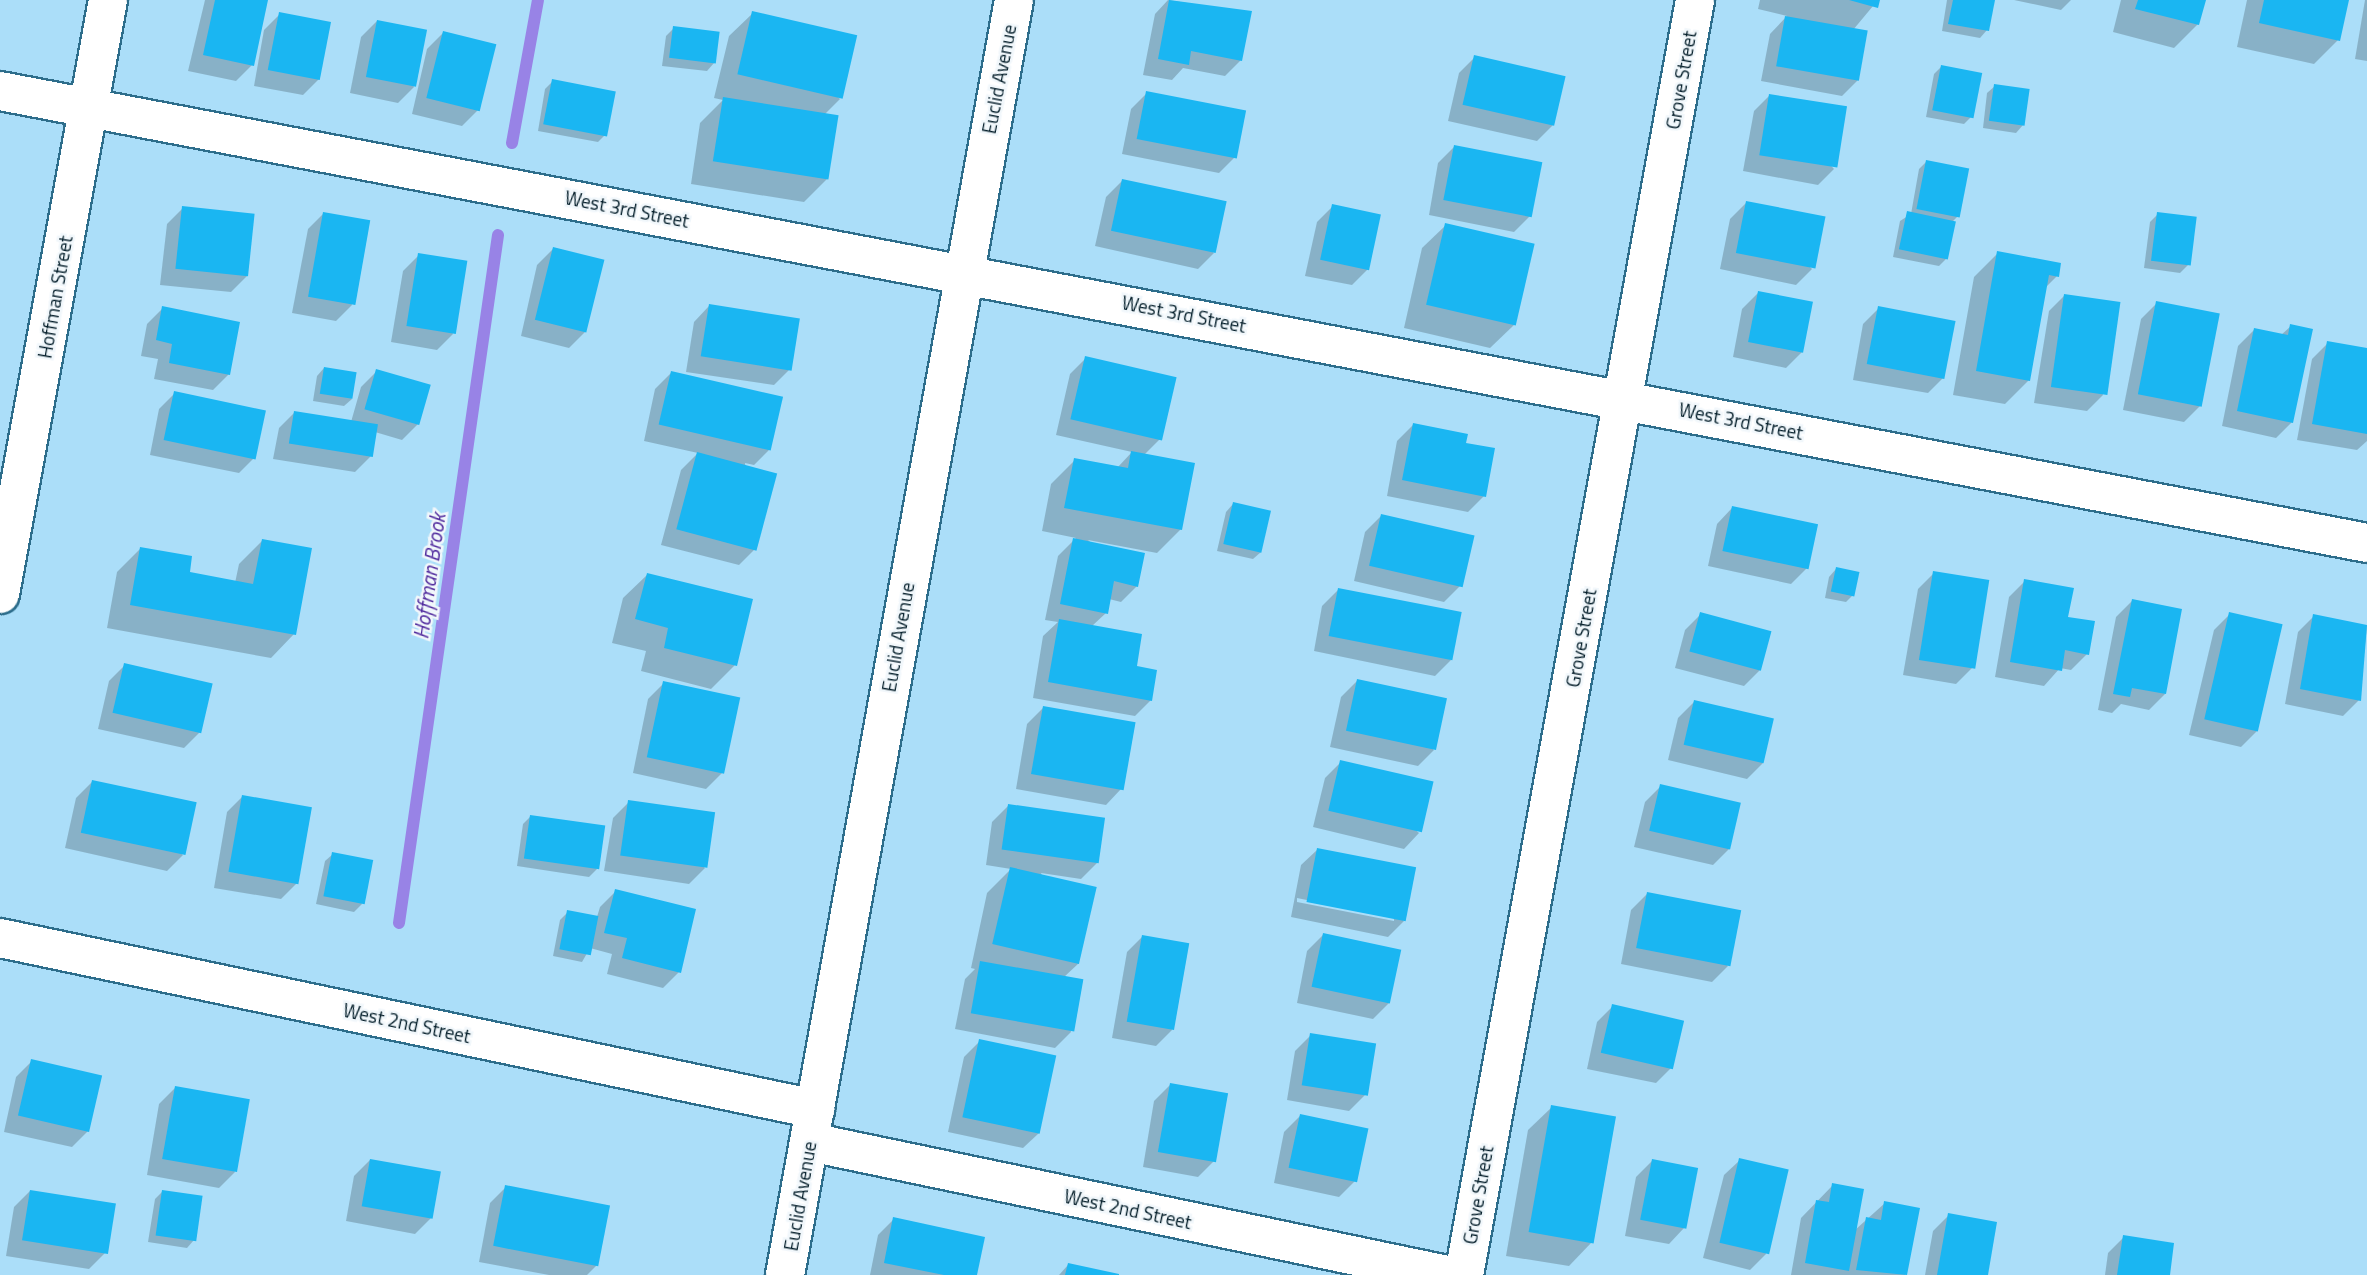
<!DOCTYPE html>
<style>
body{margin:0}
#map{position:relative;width:2367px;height:1275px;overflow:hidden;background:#abdef9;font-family:"Titillium Web",sans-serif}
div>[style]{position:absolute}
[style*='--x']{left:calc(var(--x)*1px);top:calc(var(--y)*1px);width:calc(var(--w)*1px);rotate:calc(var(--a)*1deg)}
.shadow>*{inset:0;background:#0003}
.stream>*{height:12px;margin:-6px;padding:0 6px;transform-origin:6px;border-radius:6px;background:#9883e6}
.building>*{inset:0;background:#1ab6f2;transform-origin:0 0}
.roads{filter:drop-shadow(2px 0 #2d6d8b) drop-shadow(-2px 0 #2d6d8b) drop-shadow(0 2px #2d6d8b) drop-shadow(0 -2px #2d6d8b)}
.minor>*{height:38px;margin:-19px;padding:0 19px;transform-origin:19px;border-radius:19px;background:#fff}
span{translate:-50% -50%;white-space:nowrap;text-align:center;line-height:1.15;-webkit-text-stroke:5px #f1f7fb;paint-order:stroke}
.street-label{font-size:19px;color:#021c28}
.water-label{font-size:21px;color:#502a9d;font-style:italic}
</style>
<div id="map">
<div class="shadow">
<i style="clip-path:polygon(205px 0,267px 0,252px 65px,236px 81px,188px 71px)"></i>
<i style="clip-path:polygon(1168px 0,1250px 13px,1241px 60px,1225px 76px,1183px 68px,1172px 80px,1143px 75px,1155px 14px)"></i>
<i style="clip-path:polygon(1760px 0,1878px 0,1853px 30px,1858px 80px,1842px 96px,1761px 81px,1770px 34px,1787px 16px,1758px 9px)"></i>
<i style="clip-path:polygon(1947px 0,1993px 0,1987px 30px,1980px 38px,1942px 31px)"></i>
<i style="clip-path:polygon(2014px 0,2071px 0,2061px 10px)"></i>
<i style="clip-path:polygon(2121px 0,2204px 0,2198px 24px,2174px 48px,2113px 32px)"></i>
<i style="clip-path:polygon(2247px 0,2347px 0,2338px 40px,2314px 64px,2237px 47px)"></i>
<i style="clip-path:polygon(2365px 0,2367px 0,2367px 61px,2355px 59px)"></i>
<i style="clip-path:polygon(753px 13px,840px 99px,824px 115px,828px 178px,804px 202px,691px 184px,700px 123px,723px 100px,714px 98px,729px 36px)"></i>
<i style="clip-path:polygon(280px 14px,319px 79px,303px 95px,254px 86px,264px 30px)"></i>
<i style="clip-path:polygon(377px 21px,414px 87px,398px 103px,350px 93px,361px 37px)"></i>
<i style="clip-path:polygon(674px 28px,714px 63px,707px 71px,662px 66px,666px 36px)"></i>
<i style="clip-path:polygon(443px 33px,478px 110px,462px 126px,412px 114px,427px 49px)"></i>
<i style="clip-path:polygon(1475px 57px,1553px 125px,1537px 141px,1448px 121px,1459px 73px)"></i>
<i style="clip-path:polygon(1941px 67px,1972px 116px,1964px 124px,1926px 117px,1934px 74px)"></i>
<i style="clip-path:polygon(553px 81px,606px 134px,598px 142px,538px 131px,545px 89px)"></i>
<i style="clip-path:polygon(1995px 86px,2023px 125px,2016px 133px,1983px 128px,1987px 93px)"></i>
<i style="clip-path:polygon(1147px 93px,1235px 157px,1219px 173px,1122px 154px,1131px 109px)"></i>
<i style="clip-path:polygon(1770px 95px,1834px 169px,1818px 185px,1743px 171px,1754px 111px)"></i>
<i style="clip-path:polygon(1454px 147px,1530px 216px,1514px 232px,1429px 215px,1438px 163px)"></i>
<i style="clip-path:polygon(1926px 162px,1958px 216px,1952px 222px,1947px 258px,1939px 266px,1893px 257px,1900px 221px,1911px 214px,1919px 169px)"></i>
<i style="clip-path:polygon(1122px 181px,1214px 253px,1198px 269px,1095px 246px,1106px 197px)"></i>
<i style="clip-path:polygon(1746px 203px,1812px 269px,1796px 285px,1720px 269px,1730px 219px)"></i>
<i style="clip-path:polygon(1333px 206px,1368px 269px,1352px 285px,1305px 276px,1317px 222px)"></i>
<i style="clip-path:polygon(183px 208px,247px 276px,231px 292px,160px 285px,167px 224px)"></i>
<i style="clip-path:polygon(324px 213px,352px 305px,336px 321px,292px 313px,308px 229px)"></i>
<i style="clip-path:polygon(2158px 214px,2188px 265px,2180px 273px,2144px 268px,2150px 222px)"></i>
<i style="clip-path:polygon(1446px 225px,1514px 325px,1490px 348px,1404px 328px,1422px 248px)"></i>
<i style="clip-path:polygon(553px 249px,585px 332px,569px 348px,521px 336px,537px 265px)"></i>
<i style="clip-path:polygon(1998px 253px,2057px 276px,2045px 288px,2029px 380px,2005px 404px,1953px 395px,1974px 277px)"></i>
<i style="clip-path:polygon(419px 255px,453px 334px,437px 350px,391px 342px,403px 271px)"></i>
<i style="clip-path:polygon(1758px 293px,1802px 352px,1786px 368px,1733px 357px,1742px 309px)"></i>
<i style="clip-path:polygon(2065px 295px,2103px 395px,2087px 411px,2034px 403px,2049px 311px)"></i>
<i style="clip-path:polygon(2157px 303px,2200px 406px,2184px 422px,2123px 410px,2141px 319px)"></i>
<i style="clip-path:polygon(709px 306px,790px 369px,774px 385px,686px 372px,694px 322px)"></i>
<i style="clip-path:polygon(163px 308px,229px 374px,213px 390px,154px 379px,158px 359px,141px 356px,147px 324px)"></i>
<i style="clip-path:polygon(1879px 308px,1944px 377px,1928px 393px,1853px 380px,1863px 324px)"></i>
<i style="clip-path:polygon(2291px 326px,2292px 422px,2276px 438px,2222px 426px,2238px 346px,2254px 330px,2281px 335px)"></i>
<i style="clip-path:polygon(2328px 343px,2367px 350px,2367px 441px,2357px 450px,2297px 440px,2312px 359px)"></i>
<i style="clip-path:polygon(1086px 358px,1160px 439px,1144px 455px,1181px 529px,1157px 553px,1088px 540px,1137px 586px,1121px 602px,1109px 599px,1106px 613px,1092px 626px,1135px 667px,1151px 700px,1135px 716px,1033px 698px,1043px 636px,1058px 622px,1045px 620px,1058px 556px,1076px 538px,1042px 531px,1051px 484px,1075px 460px,1117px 468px,1132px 452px,1056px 435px,1070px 374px)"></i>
<i style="clip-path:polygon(324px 368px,352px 399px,344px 406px,313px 401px,317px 376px)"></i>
<i style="clip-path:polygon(377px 371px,418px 424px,402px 440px,375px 432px,371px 456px,355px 472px,273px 459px,279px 428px,295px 412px,351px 422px,361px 387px)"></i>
<i style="clip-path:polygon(671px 373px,770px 449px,754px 465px,745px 463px,755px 549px,739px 565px,661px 545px,681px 470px,698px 453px,644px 441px,655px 389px)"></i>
<i style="clip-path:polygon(175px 393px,255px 457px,239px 473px,150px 455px,159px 409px)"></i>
<i style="clip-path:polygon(1413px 425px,1464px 444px,1484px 496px,1468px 512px,1387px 496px,1397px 441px)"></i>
<i style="clip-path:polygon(1233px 504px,1261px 552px,1253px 559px,1217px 551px,1226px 512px)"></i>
<i style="clip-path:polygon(1732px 508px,1807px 568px,1791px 584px,1708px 566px,1717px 524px)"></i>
<i style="clip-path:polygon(1381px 516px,1460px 586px,1444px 602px,1354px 581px,1365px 532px)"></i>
<i style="clip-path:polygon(262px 541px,294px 634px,271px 658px,107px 628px,117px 572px,141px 548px,188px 574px,235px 583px,239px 564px)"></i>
<i style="clip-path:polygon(1836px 569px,1853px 595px,1846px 602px,1825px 598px,1829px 577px)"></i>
<i style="clip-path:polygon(1934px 573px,1972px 668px,1956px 684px,1903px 675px,1918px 589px)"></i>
<i style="clip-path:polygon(647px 575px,735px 665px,711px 689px,641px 671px,646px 651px,612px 643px,623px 598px)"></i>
<i style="clip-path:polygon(2025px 581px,2066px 618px,2087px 654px,2071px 670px,2060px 668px,2044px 686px,1995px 677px,2009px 597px)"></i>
<i style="clip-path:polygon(1338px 590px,1451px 660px,1435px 676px,1314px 651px,1322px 606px)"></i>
<i style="clip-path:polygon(2132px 601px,2165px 694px,2149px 710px,2121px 704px,2112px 713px,2098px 710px,2116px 617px)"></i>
<i style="clip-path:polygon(1701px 614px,1760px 670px,1744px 686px,1675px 668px,1685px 630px)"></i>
<i style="clip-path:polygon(2230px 614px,2257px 731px,2241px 747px,2189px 735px,2214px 630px)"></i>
<i style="clip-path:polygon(2314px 616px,2367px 626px,2359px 700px,2343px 716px,2285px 704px,2298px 632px)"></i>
<i style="clip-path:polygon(125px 665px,200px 732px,184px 748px,98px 729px,109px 681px)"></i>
<i style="clip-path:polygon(1357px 681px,1434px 750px,1418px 766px,1330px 747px,1341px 697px)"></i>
<i style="clip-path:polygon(664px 683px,722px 773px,706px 789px,633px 773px,648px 699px)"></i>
<i style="clip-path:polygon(1694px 702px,1763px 763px,1747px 779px,1668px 760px,1678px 718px)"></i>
<i style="clip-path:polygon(1043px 708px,1121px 789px,1106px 805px,1016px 789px,1027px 724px)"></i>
<i style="clip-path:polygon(1341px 762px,1419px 833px,1404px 849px,1313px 827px,1325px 778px)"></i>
<i style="clip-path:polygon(92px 782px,183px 855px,167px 871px,65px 848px,76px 798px)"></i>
<i style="clip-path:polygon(1661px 786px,1729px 849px,1713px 865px,1634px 847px,1645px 802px)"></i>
<i style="clip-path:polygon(243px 796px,297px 883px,281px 899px,214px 888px,227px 812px)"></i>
<i style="clip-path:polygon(629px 802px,705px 868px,689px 884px,604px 871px,613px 818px)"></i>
<i style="clip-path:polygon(1008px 806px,1097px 863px,1081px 879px,1041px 873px,1079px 963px,1063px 978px,1071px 1032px,1055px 1048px,955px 1029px,965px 979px,975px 969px,971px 968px,987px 893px,1011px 869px,986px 865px,992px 822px)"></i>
<i style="clip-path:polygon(531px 816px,597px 869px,589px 877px,517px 866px,523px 824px)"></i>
<i style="clip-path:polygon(evenodd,1317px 850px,1404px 921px,1388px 937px,1291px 917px,1301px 865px,1317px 850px,1297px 898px,1394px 918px,1394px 921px,1297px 902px,1297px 898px)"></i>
<i style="clip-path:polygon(333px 854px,362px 904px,354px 912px,316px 904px,325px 861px)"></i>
<i style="clip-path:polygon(616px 891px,679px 972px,663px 988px,607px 974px,612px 954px,590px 948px,582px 962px,553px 956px,560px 920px,568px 912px,597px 917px,600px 907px)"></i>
<i style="clip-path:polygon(1647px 894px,1728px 966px,1712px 982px,1621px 964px,1631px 910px)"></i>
<i style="clip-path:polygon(1323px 935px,1389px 1003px,1373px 1019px,1297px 1003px,1307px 951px)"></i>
<i style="clip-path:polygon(1143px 936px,1172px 1030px,1156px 1046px,1112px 1038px,1127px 952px)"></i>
<i style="clip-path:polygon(1613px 1006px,1672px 1067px,1656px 1083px,1587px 1069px,1597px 1022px)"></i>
<i style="clip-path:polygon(1311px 1035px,1365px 1095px,1349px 1111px,1287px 1100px,1295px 1051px)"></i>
<i style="clip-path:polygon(980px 1041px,1039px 1133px,1023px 1148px,948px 1132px,964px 1057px)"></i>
<i style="clip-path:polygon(32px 1061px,88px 1131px,72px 1147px,4px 1132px,16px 1077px)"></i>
<i style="clip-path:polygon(1170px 1085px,1214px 1161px,1198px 1177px,1143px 1167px,1154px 1101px)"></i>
<i style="clip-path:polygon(175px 1088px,235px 1172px,219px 1188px,147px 1175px,159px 1104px)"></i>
<i style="clip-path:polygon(1552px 1107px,1592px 1242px,1569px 1266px,1506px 1256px,1528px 1130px)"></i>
<i style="clip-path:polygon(1300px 1116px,1355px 1181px,1339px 1197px,1274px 1183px,1284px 1132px)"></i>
<i style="clip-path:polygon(370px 1160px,431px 1218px,415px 1234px,346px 1221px,354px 1176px)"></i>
<i style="clip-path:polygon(1740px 1160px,1766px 1254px,1750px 1270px,1703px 1258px,1724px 1175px)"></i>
<i style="clip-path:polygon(1652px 1161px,1684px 1228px,1669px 1244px,1625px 1236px,1636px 1177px)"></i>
<i style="clip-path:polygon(1833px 1185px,1855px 1230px,1885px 1203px,1918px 1209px,1905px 1275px,1791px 1275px,1801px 1218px)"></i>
<i style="clip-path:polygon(506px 1187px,597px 1265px,587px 1275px,549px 1275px,479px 1262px,490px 1203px)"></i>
<i style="clip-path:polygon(30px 1191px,105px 1253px,89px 1269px,6px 1256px,14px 1207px)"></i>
<i style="clip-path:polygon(162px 1192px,194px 1240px,187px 1248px,148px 1242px,155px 1199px)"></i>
<i style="clip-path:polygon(1949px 1215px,1986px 1275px,1925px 1275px,1933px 1231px)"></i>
<i style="clip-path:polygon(894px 1219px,975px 1275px,870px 1275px,878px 1235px)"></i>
<i style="clip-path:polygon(2124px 1237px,2168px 1275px,2105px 1275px,2108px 1253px)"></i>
<i style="clip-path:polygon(1068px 1265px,1113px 1275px,1059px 1275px)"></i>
</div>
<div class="stream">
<i style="--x:512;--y:143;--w:145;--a:-79.7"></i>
<i style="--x:399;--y:923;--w:695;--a:-81.81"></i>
</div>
<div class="building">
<i style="clip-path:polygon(215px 0,268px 0,254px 66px,203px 55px)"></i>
<i style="clip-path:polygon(1169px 0,1252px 11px,1242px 61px,1191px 51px,1189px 65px,1158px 59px)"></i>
<i style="clip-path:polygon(1849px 0,1880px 0,1878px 8px)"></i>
<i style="clip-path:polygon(1953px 0,1995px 0,1989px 31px,1948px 24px)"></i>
<i style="clip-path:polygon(2138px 0,2206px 0,2199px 25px,2135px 9px)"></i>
<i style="clip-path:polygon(2264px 0,2349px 0,2340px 41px,2259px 23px)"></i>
<i style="left:752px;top:11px;width:108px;height:65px;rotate:13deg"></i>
<i style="left:279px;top:12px;width:53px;height:59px;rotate:11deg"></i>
<i style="left:1785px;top:16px;width:84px;height:51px;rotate:10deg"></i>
<i style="left:377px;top:20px;width:51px;height:58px;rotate:11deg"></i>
<i style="left:673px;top:26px;width:47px;height:32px;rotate:7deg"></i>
<i style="left:443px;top:31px;width:55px;height:69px;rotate:14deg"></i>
<i style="left:1474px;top:55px;width:94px;height:51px;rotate:13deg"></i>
<i style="left:1941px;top:65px;width:42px;height:46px;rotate:11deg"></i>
<i style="left:552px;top:79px;width:65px;height:46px;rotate:11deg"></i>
<i style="left:1994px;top:84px;width:36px;height:37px;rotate:8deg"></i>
<i style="left:1146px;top:91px;width:102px;height:49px;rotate:11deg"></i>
<i style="left:1769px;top:94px;width:79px;height:62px;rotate:9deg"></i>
<i style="left:723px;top:97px;width:117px;height:65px;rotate:9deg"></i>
<i style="left:1454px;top:145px;width:90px;height:56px;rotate:11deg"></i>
<i style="left:1926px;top:160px;width:44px;height:50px;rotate:11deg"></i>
<i style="left:1122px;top:179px;width:107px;height:53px;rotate:12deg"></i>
<i style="left:1746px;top:201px;width:81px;height:53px;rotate:11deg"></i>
<i style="left:1332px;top:204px;width:50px;height:57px;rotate:12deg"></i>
<i style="left:182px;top:206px;width:73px;height:63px;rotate:6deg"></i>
<i style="left:1907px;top:211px;width:50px;height:39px;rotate:12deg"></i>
<i style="left:323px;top:212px;width:48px;height:86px;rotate:10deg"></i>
<i style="left:2157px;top:212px;width:40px;height:49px;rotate:7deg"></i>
<i style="left:1445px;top:223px;width:92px;height:84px;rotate:13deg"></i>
<i style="left:553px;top:247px;width:53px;height:75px;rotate:14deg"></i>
<i style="clip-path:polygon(1997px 251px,2061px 263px,2059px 277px,2049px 275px,2030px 381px,1976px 371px)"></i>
<i style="left:418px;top:253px;width:50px;height:74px;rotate:9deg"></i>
<i style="left:1758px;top:291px;width:56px;height:52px;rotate:11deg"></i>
<i style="left:2064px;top:294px;width:57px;height:94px;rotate:8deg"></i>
<i style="left:2156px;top:301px;width:65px;height:95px;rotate:11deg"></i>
<i style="left:709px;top:304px;width:92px;height:53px;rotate:9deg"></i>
<i style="clip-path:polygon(162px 306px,240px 322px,230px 375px,169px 363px,172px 344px,156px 340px)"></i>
<i style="left:1878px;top:306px;width:79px;height:59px;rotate:11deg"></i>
<i style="clip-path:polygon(2290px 324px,2313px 329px,2293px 423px,2237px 411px,2254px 328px,2288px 335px)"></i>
<i style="clip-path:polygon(2327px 341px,2367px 348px,2367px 434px,2312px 424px)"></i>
<i style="left:1085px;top:356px;width:94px;height:65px;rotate:13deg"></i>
<i style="left:324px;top:367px;width:33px;height:27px;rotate:9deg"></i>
<i style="left:376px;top:369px;width:57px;height:42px;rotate:16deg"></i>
<i style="left:671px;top:371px;width:115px;height:55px;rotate:13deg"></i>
<i style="left:174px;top:391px;width:94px;height:50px;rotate:12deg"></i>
<i style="left:294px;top:411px;width:85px;height:33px;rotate:9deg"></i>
<i style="clip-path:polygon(1413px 423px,1468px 434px,1466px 443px,1495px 448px,1486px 497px,1402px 480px)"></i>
<i style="clip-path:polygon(1131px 451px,1195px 463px,1182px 530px,1064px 508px,1074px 458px,1128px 468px)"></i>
<i style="left:697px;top:452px;width:83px;height:80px;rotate:15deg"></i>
<i style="left:1233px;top:502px;width:39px;height:43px;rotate:13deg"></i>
<i style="left:1732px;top:506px;width:88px;height:46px;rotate:12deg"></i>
<i style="left:1381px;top:514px;width:96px;height:53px;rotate:13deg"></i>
<i style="clip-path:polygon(1073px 538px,1145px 553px,1138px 587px,1114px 581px,1108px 614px,1060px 604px)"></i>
<i style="clip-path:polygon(262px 539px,312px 548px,296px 635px,130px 605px,140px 547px,192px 556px,190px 572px,253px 584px)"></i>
<i style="left:1836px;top:567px;width:24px;height:25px;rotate:12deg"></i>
<i style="left:1933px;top:571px;width:57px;height:90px;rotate:9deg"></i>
<i style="clip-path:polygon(647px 573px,753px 599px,737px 666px,664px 648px,668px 628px,635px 619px)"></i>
<i style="clip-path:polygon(2024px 579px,2074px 588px,2068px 617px,2095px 621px,2089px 655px,2065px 650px,2062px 671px,2010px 662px)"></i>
<i style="left:1338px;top:588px;width:126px;height:49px;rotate:11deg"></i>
<i style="clip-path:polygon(2132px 599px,2182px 609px,2166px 694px,2132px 688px,2130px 697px,2113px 694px)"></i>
<i style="left:1700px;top:612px;width:74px;height:41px;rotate:15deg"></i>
<i style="left:2229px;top:612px;width:55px;height:110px;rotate:13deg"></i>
<i style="clip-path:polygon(2313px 614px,2367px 625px,2361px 701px,2300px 689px)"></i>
<i style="clip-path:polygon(1059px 619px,1142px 634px,1137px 666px,1157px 670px,1152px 701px,1048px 682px)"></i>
<i style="left:124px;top:663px;width:91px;height:51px;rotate:13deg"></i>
<i style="left:1357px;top:679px;width:92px;height:53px;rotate:12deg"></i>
<i style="left:663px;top:681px;width:79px;height:78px;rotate:12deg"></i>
<i style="left:1694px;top:700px;width:82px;height:46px;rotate:13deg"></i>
<i style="left:1043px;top:706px;width:94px;height:69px;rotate:10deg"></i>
<i style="left:1340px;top:760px;width:96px;height:52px;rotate:13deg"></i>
<i style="left:92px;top:780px;width:107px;height:54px;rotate:12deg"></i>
<i style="left:1660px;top:784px;width:83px;height:48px;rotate:13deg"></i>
<i style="left:242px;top:795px;width:71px;height:78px;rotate:10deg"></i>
<i style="left:628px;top:800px;width:88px;height:56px;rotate:8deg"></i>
<i style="left:1008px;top:804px;width:98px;height:46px;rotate:8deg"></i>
<i style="left:530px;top:815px;width:76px;height:44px;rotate:8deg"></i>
<i style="left:1317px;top:848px;width:101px;height:55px;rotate:11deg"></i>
<i style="left:332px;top:852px;width:42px;height:45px;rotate:11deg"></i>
<i style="left:1010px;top:867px;width:89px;height:79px;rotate:13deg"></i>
<i style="clip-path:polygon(615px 889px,696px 909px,681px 973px,622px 958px,627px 938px,604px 933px)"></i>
<i style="left:1647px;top:892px;width:96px;height:57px;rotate:11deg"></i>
<i style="left:567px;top:910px;width:32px;height:40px;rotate:11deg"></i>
<i style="left:1323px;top:933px;width:80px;height:55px;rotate:12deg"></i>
<i style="left:1142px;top:935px;width:48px;height:88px;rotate:10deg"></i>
<i style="left:980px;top:961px;width:105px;height:53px;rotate:10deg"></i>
<i style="left:1612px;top:1004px;width:74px;height:50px;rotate:13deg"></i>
<i style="left:1310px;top:1033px;width:67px;height:53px;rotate:9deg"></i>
<i style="left:979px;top:1039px;width:79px;height:80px;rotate:12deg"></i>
<i style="left:31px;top:1059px;width:73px;height:58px;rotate:13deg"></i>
<i style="left:1170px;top:1083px;width:59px;height:70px;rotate:10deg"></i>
<i style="left:175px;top:1086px;width:76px;height:74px;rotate:10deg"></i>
<i style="left:1551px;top:1105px;width:66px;height:129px;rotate:10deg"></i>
<i style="left:1300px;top:1114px;width:70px;height:55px;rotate:12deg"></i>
<i style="left:1739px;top:1158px;width:51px;height:87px;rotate:13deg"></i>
<i style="left:370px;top:1159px;width:72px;height:48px;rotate:10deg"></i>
<i style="left:1652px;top:1159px;width:47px;height:62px;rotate:11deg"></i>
<i style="clip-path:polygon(1832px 1183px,1864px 1189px,1849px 1271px,1805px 1263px,1816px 1200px,1829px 1202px)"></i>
<i style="left:505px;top:1185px;width:107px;height:62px;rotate:11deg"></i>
<i style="left:30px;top:1190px;width:87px;height:51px;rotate:9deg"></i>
<i style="left:162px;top:1190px;width:41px;height:46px;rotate:8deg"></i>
<i style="clip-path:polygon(1884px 1201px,1920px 1208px,1907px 1275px,1856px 1270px,1866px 1217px,1881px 1220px)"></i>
<i style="clip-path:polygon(1948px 1213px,1997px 1222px,1988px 1275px,1937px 1275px)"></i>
<i style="clip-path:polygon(893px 1217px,985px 1237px,977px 1275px,944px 1275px,884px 1263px)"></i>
<i style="clip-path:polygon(2123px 1235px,2174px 1243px,2170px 1275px,2117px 1275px)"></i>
<i style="clip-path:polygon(1068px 1263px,1119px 1274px,1119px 1275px,1065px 1275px)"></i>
</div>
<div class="roads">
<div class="minor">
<i style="--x:0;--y:91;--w:2410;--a:10.81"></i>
<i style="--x:0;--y:594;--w:604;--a:-79.7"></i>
<i style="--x:0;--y:938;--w:833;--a:11.85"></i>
<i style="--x:810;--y:1142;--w:651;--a:11.79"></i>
<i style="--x:785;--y:1275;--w:1295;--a:-79.82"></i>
<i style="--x:1464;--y:1275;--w:1296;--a:-79.73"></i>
</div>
</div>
<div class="street-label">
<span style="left:999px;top:79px;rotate:-79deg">Euclid Avenue</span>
<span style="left:1681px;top:80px;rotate:-80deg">Grove Street</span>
<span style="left:627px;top:209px;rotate:11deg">West 3rd Street</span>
<span style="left:55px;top:297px;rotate:-80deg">Hoffman Street</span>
<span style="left:1184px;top:314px;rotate:11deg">West 3rd Street</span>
<span style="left:1741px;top:421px;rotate:11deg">West 3rd Street</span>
<span style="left:898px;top:637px;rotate:-80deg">Euclid Avenue</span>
<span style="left:1581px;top:638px;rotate:-80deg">Grove Street</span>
<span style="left:407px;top:1023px;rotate:12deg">West 2nd Street</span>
<span style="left:1478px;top:1195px;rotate:-80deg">Grove Street</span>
<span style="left:800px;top:1196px;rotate:-80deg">Euclid Avenue</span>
<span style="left:1128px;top:1209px;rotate:12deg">West 2nd Street</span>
</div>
<div class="water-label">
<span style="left:429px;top:576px;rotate:-82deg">Hoffman Brook</span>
</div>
</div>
